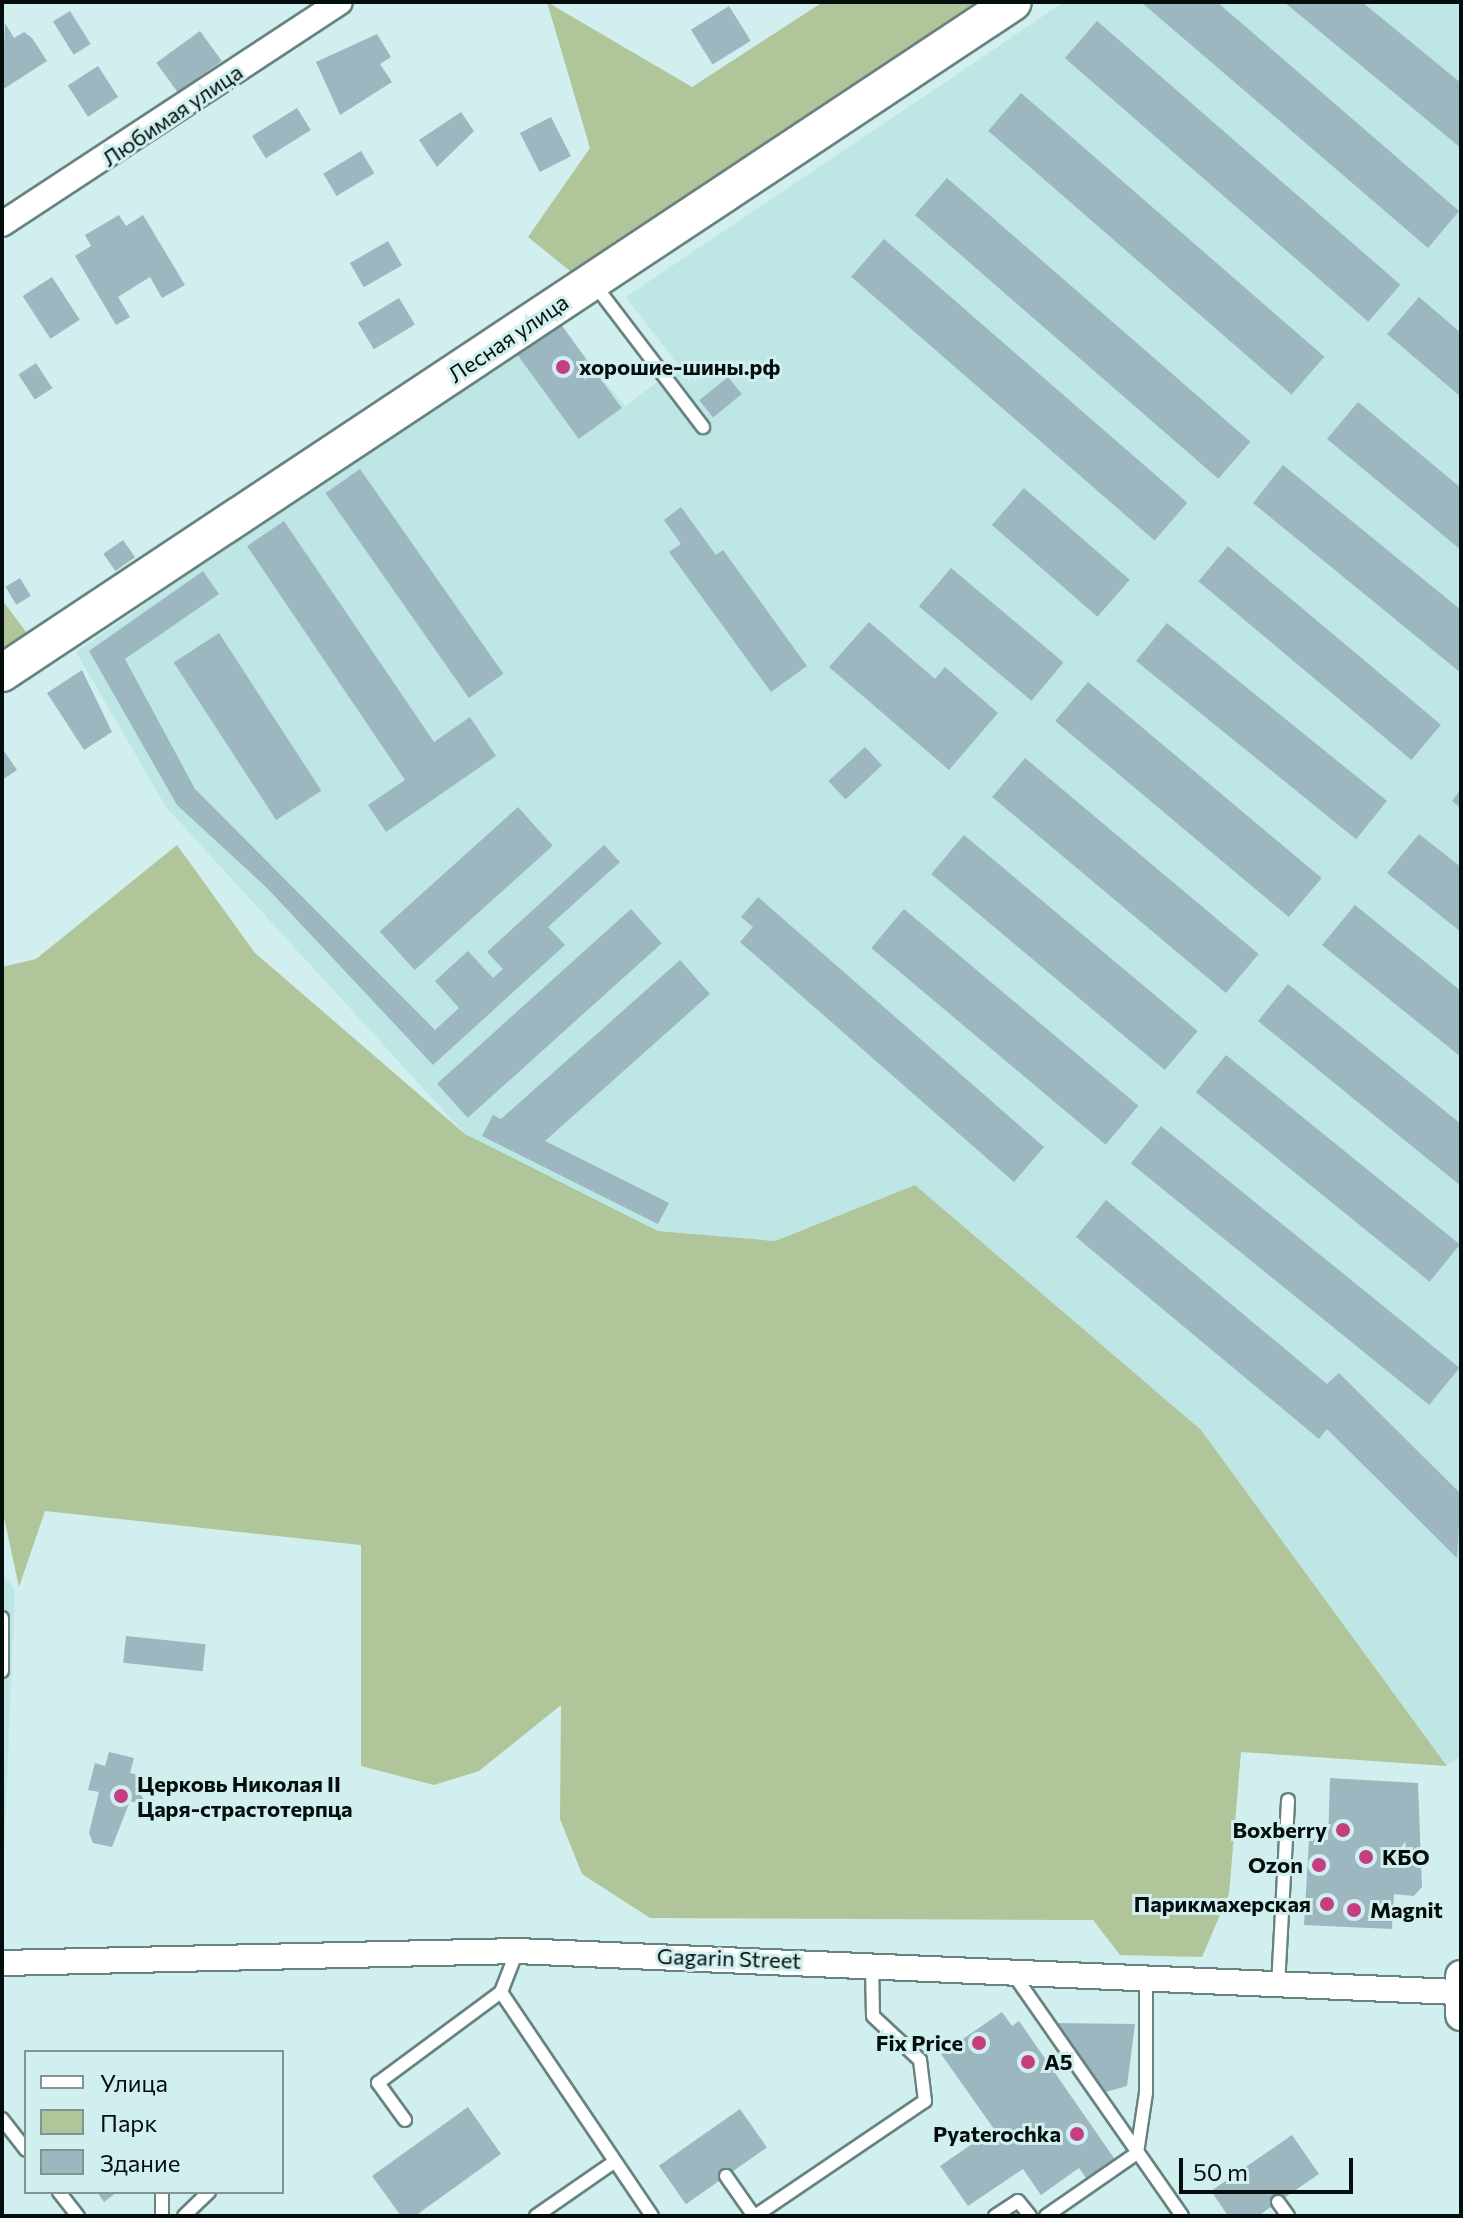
<!DOCTYPE html>
<meta charset="utf-8">
<style>
body{margin:0}
#map{position:relative;width:1463px;height:2218px;overflow:hidden;background:#d1efee;font-family:Commissioner,sans-serif}
div>[style]{position:absolute}
[style*='--x']{left:calc(var(--x)*1px);top:calc(var(--y)*1px);width:calc(var(--w)*1px);rotate:calc(var(--a)*1deg)}
.built>*{inset:0;background:#bee6e4}
.green>*{inset:0;background:#b0c59a}
.building>*{inset:0;background:#9db7c1;transform-origin:0 0}
.roads{filter:drop-shadow(2px 0 #678382) drop-shadow(-2px 0 #678382) drop-shadow(0 2px #678382) drop-shadow(0 -2px #678382)}
.service>*{height:12px;margin:-6px;padding:0 6px;transform-origin:6px;border-radius:6px;background:#fff}
.minor>*{height:24px;margin:-12px;padding:0 12px;transform-origin:12px;border-radius:12px;background:#fff}
.tertiary>*{height:30px;margin:-15px;padding:0 15px;transform-origin:15px;border-radius:15px;background:#fff}
.secondary>*{height:36px;margin:-18px;padding:0 18px;transform-origin:18px;border-radius:18px;background:#fff}
.dots>*{width:22px;height:22px;translate:-50% -50%;box-sizing:border-box;border:4px solid #d1efee;border-radius:50%}
span{translate:-50% -50%;white-space:nowrap;text-align:center;line-height:1.15;-webkit-text-stroke:6px #d1efee;paint-order:stroke}
.street-label{font-size:22px;color:#040e0d}
.poi-label{font-size:22px;color:#040e0d;font-weight:700}
.left{translate:0 -50%;text-align:left}
.right{translate:-100% -50%;text-align:right}
.frame{position:absolute;inset:0;border:4px solid #040e0d;pointer-events:none}
.legend{position:absolute;left:24px;top:2050px;width:260px;height:144px;box-sizing:border-box;background:#d1efee;border:2px solid #7f9594;margin:0;padding:10px 14px;list-style:none;font-size:24px;color:#040e0d}
.legend li{display:flex;align-items:center;gap:16px;height:40px}
.legend b{width:40px;border:2px solid #7f9594}
.scale{position:absolute;left:1179px;top:2158px;width:174px;height:36px;box-sizing:border-box;border:4px solid #040e0d;border-top:0;padding-left:10px;font-size:24px;line-height:28px;white-space:nowrap;color:#040e0d;-webkit-text-stroke:6px #d1efee;paint-order:stroke}
</style>
<div id="map">
<div class="built">
<i style="clip-path:polygon(1064px 2px,1461px 2px,1461px 1756px,1447px 1765px,1201px 1430px,915px 1185px,774px 1241px,659px 1231px,465px 1134px,166px 807px,76px 652px,555px 320px,625px 406px,679px 366px,626px 297px)"></i>
<i style="clip-path:polygon(2px 1573px,15px 1590px,2px 1899px)"></i>
</div>
<div class="green">
<i style="clip-path:polygon(547px 2px,692px 87px,823px 2px,976px 2px,575px 275px,528px 237px,590px 148px)"></i>
<i style="clip-path:polygon(2px 600px,30px 637px,2px 655px)"></i>
<i style="clip-path:polygon(177px 845px,255px 953px,465px 1134px,658px 1231px,775px 1241px,915px 1185px,1201px 1430px,1447px 1766px,1241px 1752px,1229px 1894px,1202px 1957px,1120px 1955px,1093px 1920px,650px 1918px,582px 1874px,560px 1819px,561px 1705px,479px 1771px,434px 1785px,361px 1766px,361px 1545px,45px 1511px,19px 1587px,2px 1508px,2px 967px,36px 959px)"></i>
</div>
<div class="building">
<i style="clip-path:polygon(1141px 2px,1217px 2px,1459px 211px,1428px 248px)"></i>
<i style="clip-path:polygon(1284px 2px,1362px 2px,1461px 83px,1461px 148px)"></i>
<i style="left:729px;top:6px;width:41px;height:45px;rotate:58deg"></i>
<i style="left:70px;top:11px;width:39px;height:20px;rotate:58deg"></i>
<i style="left:1097px;top:21px;width:402px;height:49px;rotate:41deg"></i>
<i style="clip-path:polygon(5px 23px,14px 38px,24px 32px,32px 38px,47px 61px,2px 90px)"></i>
<i style="left:200px;top:31px;width:37px;height:54px;rotate:54deg"></i>
<i style="clip-path:polygon(377px 34px,391px 57px,380px 64px,392px 82px,340px 115px,316px 62px)"></i>
<i style="left:98px;top:66px;width:37px;height:36px;rotate:57deg"></i>
<i style="left:1021px;top:93px;width:402px;height:50px;rotate:41deg"></i>
<i style="left:297px;top:108px;width:26px;height:53px;rotate:58deg"></i>
<i style="clip-path:polygon(461px 112px,474px 131px,437px 167px,419px 140px)"></i>
<i style="left:551px;top:117px;width:44px;height:35px;rotate:63deg"></i>
<i style="left:361px;top:151px;width:26px;height:44px;rotate:59deg"></i>
<i style="left:947px;top:178px;width:402px;height:49px;rotate:41deg"></i>
<i style="clip-path:polygon(119px 215px,126px 226px,143px 215px,185px 285px,162px 298px,150px 277px,118px 297px,130px 317px,116px 325px,75px 256px,91px 246px,85px 235px)"></i>
<i style="left:884px;top:239px;width:402px;height:50px;rotate:41deg"></i>
<i style="left:388px;top:241px;width:28px;height:44px;rotate:60deg"></i>
<i style="left:52px;top:277px;width:51px;height:35px;rotate:57deg"></i>
<i style="clip-path:polygon(1419px 297px,1461px 333px,1461px 397px,1387px 334px)"></i>
<i style="left:399px;top:298px;width:31px;height:48px;rotate:59deg"></i>
<i style="left:560px;top:323px;width:105px;height:53px;rotate:54deg"></i>
<i style="left:36px;top:363px;width:30px;height:21px;rotate:57deg"></i>
<i style="left:728px;top:377px;width:22px;height:37px;rotate:51deg"></i>
<i style="clip-path:polygon(1358px 402px,1461px 488px,1461px 550px,1327px 439px)"></i>
<i style="clip-path:polygon(1283px 465px,1461px 610px,1461px 673px,1253px 503px)"></i>
<i style="left:360px;top:469px;width:250px;height:42px;rotate:55deg"></i>
<i style="left:1024px;top:488px;width:140px;height:49px;rotate:41deg"></i>
<i style="clip-path:polygon(681px 507px,716px 555px,723px 550px,807px 666px,771px 692px,669px 552px,681px 544px,664px 520px)"></i>
<i style="clip-path:polygon(284px 521px,434px 742px,470px 717px,496px 756px,386px 832px,368px 805px,405px 780px,247px 546px)"></i>
<i style="left:123px;top:540px;width:21px;height:24px;rotate:55deg"></i>
<i style="left:1228px;top:546px;width:278px;height:46px;rotate:40deg"></i>
<i style="left:951px;top:568px;width:147px;height:50px;rotate:40deg"></i>
<i style="clip-path:polygon(203px 571px,219px 594px,125px 659px,195px 789px,435px 1030px,459px 1008px,435px 981px,468px 951px,493px 978px,503px 969px,487px 952px,604px 845px,620px 862px,548px 927px,565px 945px,433px 1065px,267px 888px,177px 805px,89px 651px)"></i>
<i style="left:20px;top:578px;width:21px;height:17px;rotate:59deg"></i>
<i style="clip-path:polygon(869px 622px,935px 679px,945px 667px,998px 713px,949px 770px,829px 667px)"></i>
<i style="left:1167px;top:623px;width:283px;height:49px;rotate:39deg"></i>
<i style="left:219px;top:633px;width:188px;height:54px;rotate:57deg"></i>
<i style="clip-path:polygon(82px 670px,112px 732px,84px 750px,47px 693px)"></i>
<i style="left:1088px;top:682px;width:305px;height:51px;rotate:40deg"></i>
<i style="left:865px;top:747px;width:25px;height:50px;rotate:47deg"></i>
<i style="clip-path:polygon(2px 748px,17px 770px,2px 780px)"></i>
<i style="left:1025px;top:758px;width:305px;height:51px;rotate:40deg"></i>
<i style="clip-path:polygon(1461px 789px,1461px 808px,1452px 801px)"></i>
<i style="left:518px;top:807px;width:52px;height:186px;rotate:48deg"></i>
<i style="clip-path:polygon(1419px 834px,1461px 867px,1461px 932px,1387px 873px)"></i>
<i style="left:964px;top:835px;width:305px;height:51px;rotate:40deg"></i>
<i style="clip-path:polygon(758px 897px,1044px 1147px,1014px 1182px,740px 942px,753px 927px,741px 917px)"></i>
<i style="clip-path:polygon(1355px 905px,1461px 991px,1461px 1057px,1322px 945px)"></i>
<i style="left:631px;top:909px;width:46px;height:261px;rotate:48deg"></i>
<i style="left:904px;top:909px;width:306px;height:51px;rotate:40deg"></i>
<i style="clip-path:polygon(680px 960px,710px 994px,545px 1141px,669px 1203px,658px 1224px,482px 1136px,493px 1115px,501px 1119px)"></i>
<i style="clip-path:polygon(1288px 984px,1461px 1124px,1461px 1186px,1258px 1021px)"></i>
<i style="left:1226px;top:1055px;width:301px;height:48px;rotate:39deg"></i>
<i style="left:1161px;top:1126px;width:384px;height:48px;rotate:39deg"></i>
<i style="clip-path:polygon(1106px 1200px,1327px 1384px,1339px 1373px,1461px 1494px,1457px 1558px,1327px 1429px,1319px 1439px,1076px 1237px)"></i>
<i style="left:126px;top:1636px;width:80px;height:27px;rotate:6deg"></i>
<i style="clip-path:polygon(109px 1752px,134px 1758px,130px 1773px,149px 1777px,142px 1804px,130px 1801px,112px 1847px,93px 1843px,89px 1833px,99px 1792px,88px 1790px,95px 1763px,105px 1766px)"></i>
<i style="clip-path:polygon(1330px 1778px,1418px 1783px,1422px 1887px,1414px 1896px,1394px 1894px,1392px 1929px,1304px 1925px,1309px 1839px,1328px 1840px)"></i>
<i style="clip-path:polygon(1002px 2012px,1012px 2026px,1019px 2021px,1116px 2161px,1088px 2181px,1079px 2168px,1041px 2195px,1023px 2169px,968px 2206px,940px 2166px,994px 2129px,941px 2054px)"></i>
<i style="clip-path:polygon(1055px 2023px,1135px 2024px,1127px 2086px,1102px 2093px)"></i>
<i style="clip-path:polygon(468px 2107px,501px 2154px,415px 2216px,401px 2216px,372px 2176px)"></i>
<i style="left:740px;top:2109px;width:47px;height:99px;rotate:55deg"></i>
<i style="clip-path:polygon(1292px 2135px,1319px 2174px,1258px 2216px,1228px 2216px,1211px 2191px)"></i>
<i style="clip-path:polygon(97px 2192px,117px 2192px,104px 2202px)"></i>
</div>
<div class="roads">
<div class="service">
<i style="--x:594;--y:284;--w:180;--a:52.7"></i>
<i style="--x:2;--y:1618;--w:53;--a:90"></i>
<i style="--x:1012;--y:1972;--w:297;--a:55.1"></i>
<i style="--x:1278;--y:1986;--w:186;--a:-86.9"></i>
<i style="--x:501;--y:1992;--w:270;--a:56"></i>
<i style="--x:2;--y:2119;--w:39;--a:52"></i>
<i style="--x:405;--y:2120;--w:46;--a:-126.1"></i>
<i style="--x:378;--y:2083;--w:153;--a:-36.5"></i>
<i style="--x:501;--y:1992;--w:44;--a:-68.7"></i>
<i style="--x:726;--y:2176;--w:49;--a:55"></i>
<i style="--x:59;--y:2192;--w:31;--a:52"></i>
<i style="--x:162;--y:2192;--w:24;--a:90"></i>
<i style="--x:1278;--y:2202;--w:17;--a:54"></i>
<i style="--x:184;--y:2216;--w:35;--a:-44"></i>
<i style="--x:536;--y:2216;--w:95;--a:-34.7"></i>
<i style="--x:755;--y:2216;--w:205;--a:-34.1"></i>
<i style="--x:925;--y:2101;--w:41;--a:-97"></i>
<i style="--x:920;--y:2060;--w:64;--a:-136.9"></i>
<i style="--x:873;--y:2016;--w:51;--a:-91.1"></i>
<i style="--x:995;--y:2216;--w:27;--a:-33"></i>
<i style="--x:1018;--y:2201;--w:19;--a:51"></i>
<i style="--x:1046;--y:2216;--w:111;--a:-34.7"></i>
<i style="--x:1137;--y:2153;--w:61;--a:-81.5"></i>
<i style="--x:1146;--y:2093;--w:115;--a:-90"></i>
</div>
<div class="minor">
<i style="--x:2;--y:224;--w:404;--a:-33.3"></i>
<i style="--x:2;--y:1963;--w:515;--a:-1.33"></i>
<i style="--x:517;--y:1951;--w:940;--a:2.5"></i>
</div>
<div class="tertiary">
<i style="--x:1461;--y:1976;--w:39;--a:90"></i>
</div>
<div class="secondary">
<i style="--x:2;--y:673;--w:1213;--a:-33.57"></i>
</div>
</div>
<div class="dots">
<i style="left:563px;top:367px;background:#c43f81"></i>
<i style="left:121px;top:1796px;background:#c43f81"></i>
<i style="left:1343px;top:1830px;background:#c43f81"></i>
<i style="left:1366px;top:1857px;background:#c43f81"></i>
<i style="left:1319px;top:1865px;background:#c43f81"></i>
<i style="left:1327px;top:1904px;background:#c43f81"></i>
<i style="left:1354px;top:1910px;background:#c43f81"></i>
<i style="left:979px;top:2043px;background:#c43f81"></i>
<i style="left:1028px;top:2062px;background:#c43f81"></i>
<i style="left:1077px;top:2134px;background:#c43f81"></i>
</div>
<div class="street-label">
<span style="left:172px;top:115px;rotate:-34deg">Любимая улица</span>
<span style="left:508px;top:338px;rotate:-34deg">Лесная улица</span>
<span style="left:729px;top:1958px;rotate:2deg">Gagarin Street</span>
</div>
<div class="poi-label">
<span class="left" style="left:579px;top:367px">хорошие-шины.рф</span>
<span class="left" style="left:137px;top:1796px">Церковь Николая II<br>Царя-страстотерпца</span>
<span class="right" style="left:1327px;top:1830px">Boxberry</span>
<span class="left" style="left:1382px;top:1857px">КБО</span>
<span class="right" style="left:1303px;top:1865px">Ozon</span>
<span class="right" style="left:1311px;top:1904px">Парикмахерская</span>
<span class="left" style="left:1370px;top:1910px">Magnit</span>
<span class="right" style="left:963px;top:2043px">Fix Price</span>
<span class="left" style="left:1044px;top:2062px">А5</span>
<span class="right" style="left:1061px;top:2134px">Pyaterochka</span>
</div>
<div class="frame"></div>
<ul class="legend">
<li><b style="height:10px;background:#fff"></b>Улица</li>
<li><b style="height:22px;background:#b0c59a"></b>Парк</li>
<li><b style="height:22px;background:#9db7c1"></b>Здание</li>
</ul>
<div class="scale">50 m</div>
</div>
